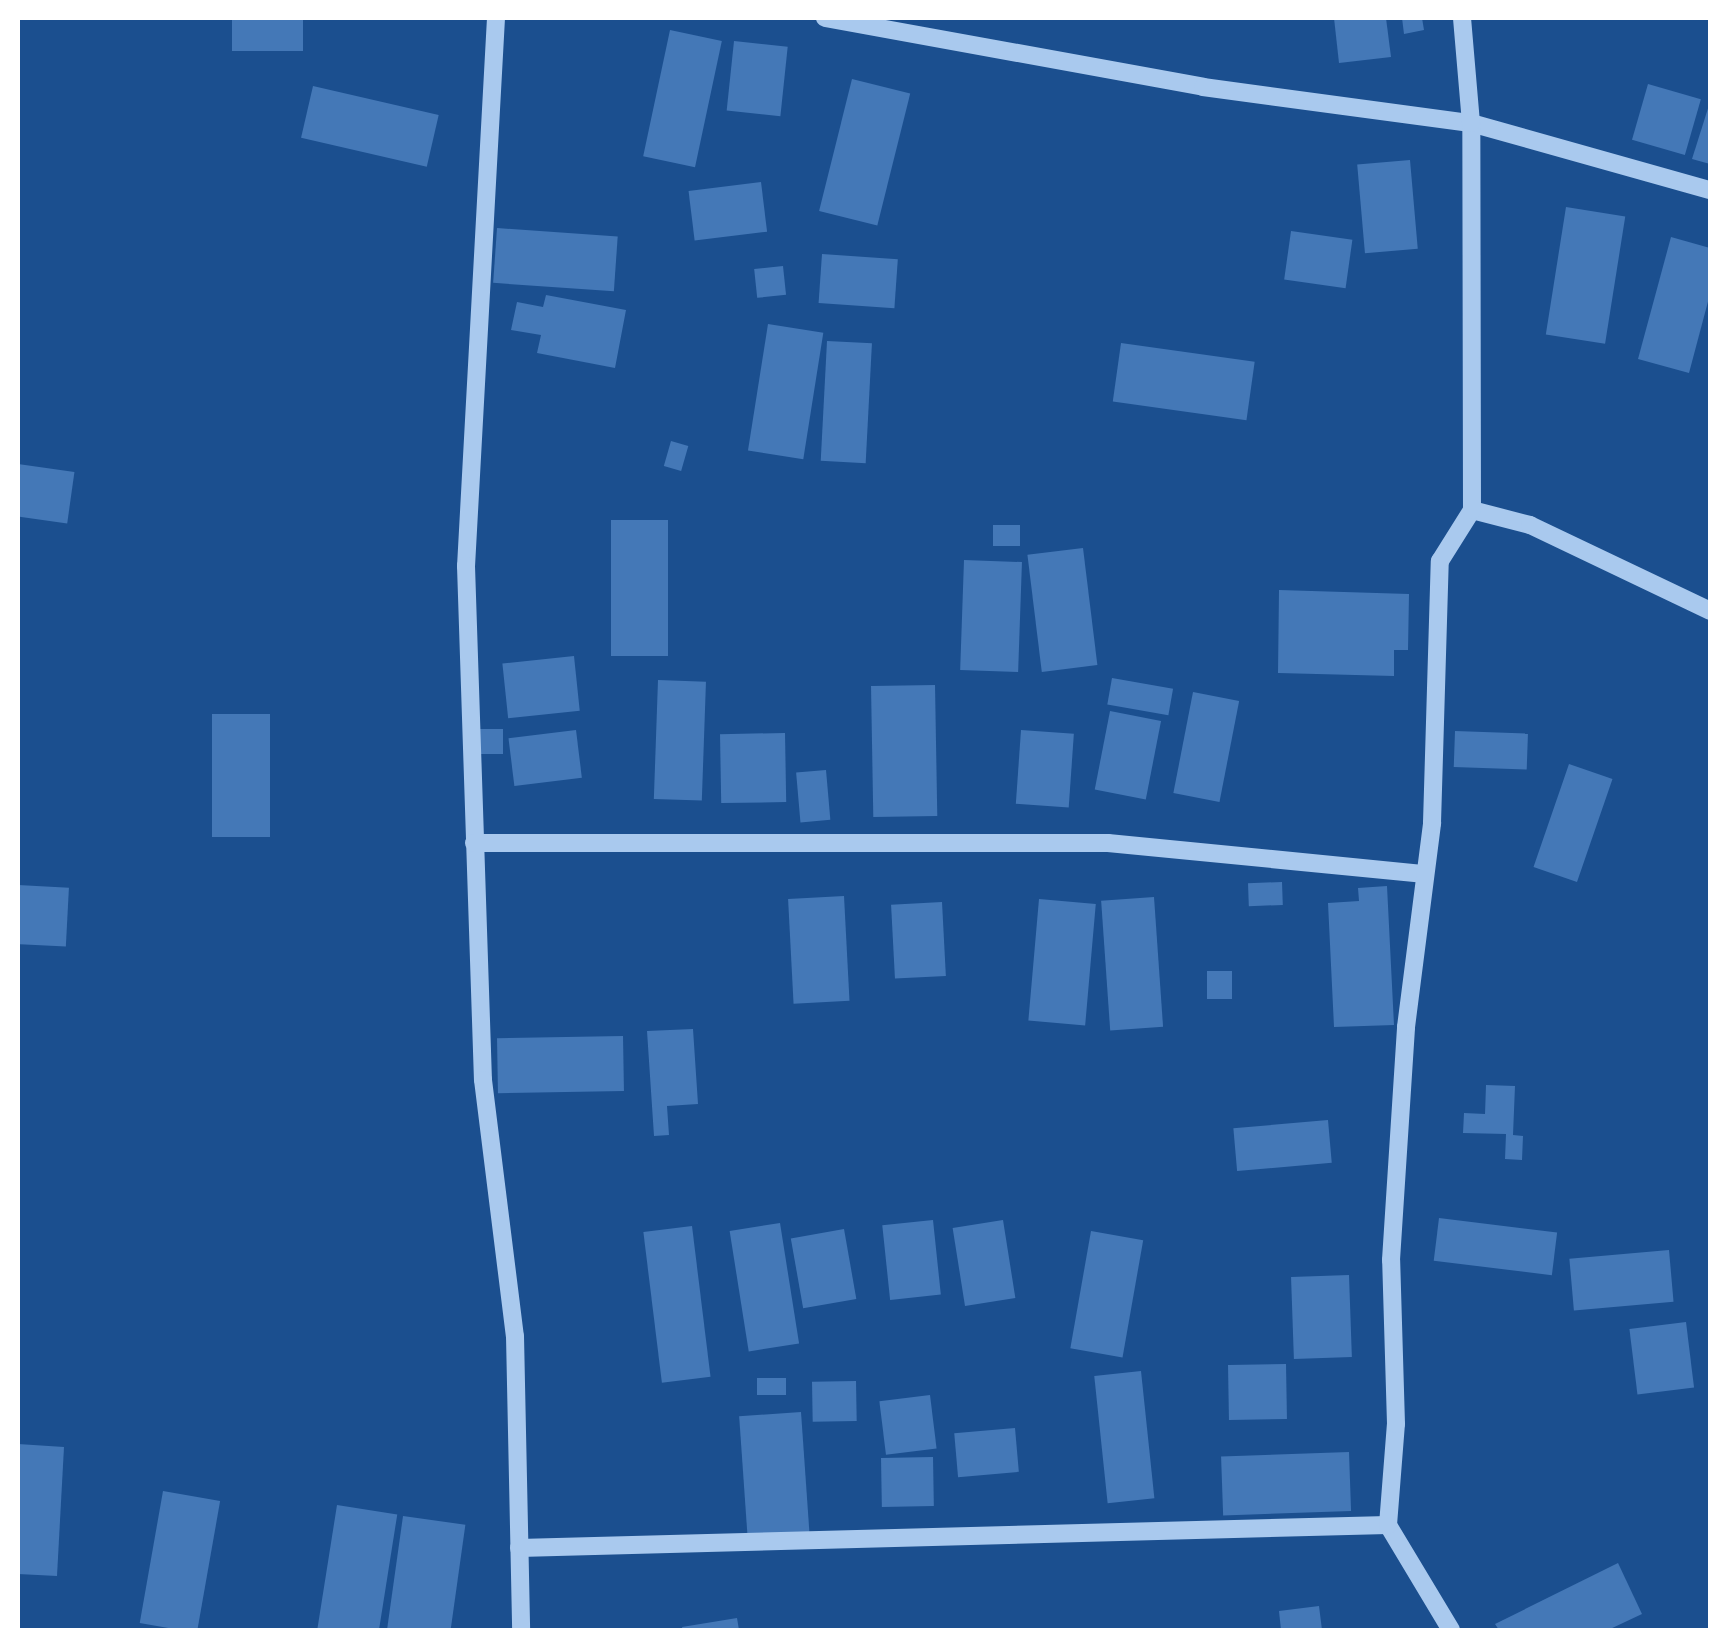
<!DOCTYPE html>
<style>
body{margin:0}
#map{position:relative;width:1728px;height:1648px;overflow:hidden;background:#1b4f8f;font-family:Arial,sans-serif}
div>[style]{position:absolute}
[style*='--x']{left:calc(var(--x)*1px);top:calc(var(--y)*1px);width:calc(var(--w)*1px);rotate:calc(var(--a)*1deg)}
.building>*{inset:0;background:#4478b7;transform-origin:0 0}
.minor>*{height:18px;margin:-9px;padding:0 9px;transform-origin:9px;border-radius:9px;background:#a9c9ee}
span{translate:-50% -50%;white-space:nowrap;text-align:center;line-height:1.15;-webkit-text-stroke:8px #1b4f8f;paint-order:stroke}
.frame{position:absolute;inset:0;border:20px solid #fff;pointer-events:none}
</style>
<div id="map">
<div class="building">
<i style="left:232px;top:18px;width:71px;height:33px"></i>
<i style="clip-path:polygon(1334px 18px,1386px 18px,1391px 57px,1339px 63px)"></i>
<i style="clip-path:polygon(1402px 18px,1422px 18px,1424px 30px,1404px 34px)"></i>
<i style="left:670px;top:30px;width:53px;height:129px;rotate:12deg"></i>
<i style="left:734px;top:41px;width:54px;height:70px;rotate:6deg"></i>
<i style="left:852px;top:79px;width:60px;height:136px;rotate:14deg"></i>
<i style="left:1648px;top:84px;width:55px;height:58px;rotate:16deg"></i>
<i style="left:313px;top:86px;width:129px;height:53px;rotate:13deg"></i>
<i style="clip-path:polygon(1710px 102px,1710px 164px,1692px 159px)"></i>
<i style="left:1410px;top:160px;width:89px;height:53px;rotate:85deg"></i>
<i style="left:761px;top:182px;width:50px;height:73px;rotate:83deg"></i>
<i style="left:1566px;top:207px;width:60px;height:129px;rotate:9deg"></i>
<i style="left:497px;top:228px;width:121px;height:55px;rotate:4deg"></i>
<i style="left:1291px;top:231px;width:62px;height:49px;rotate:8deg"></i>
<i style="clip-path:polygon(1671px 237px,1710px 248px,1710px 294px,1689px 373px,1638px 359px)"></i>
<i style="left:822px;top:254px;width:76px;height:49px;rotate:4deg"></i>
<i style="left:783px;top:266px;width:29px;height:29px;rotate:84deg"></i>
<i style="clip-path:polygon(546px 295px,626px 310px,615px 368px,537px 353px,541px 335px,511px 330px,517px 302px,543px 307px)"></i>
<i style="left:768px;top:324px;width:56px;height:128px;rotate:9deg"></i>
<i style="left:827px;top:341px;width:45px;height:120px;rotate:3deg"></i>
<i style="left:1121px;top:343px;width:135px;height:59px;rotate:8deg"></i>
<i style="left:671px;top:441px;width:18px;height:26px;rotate:16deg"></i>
<i style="left:18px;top:464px;width:57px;height:52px;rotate:8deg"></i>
<i style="left:668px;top:520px;width:136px;height:57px;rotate:90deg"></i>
<i style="left:993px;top:525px;width:27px;height:21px"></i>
<i style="left:1083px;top:548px;width:118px;height:56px;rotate:83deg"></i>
<i style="left:964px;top:560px;width:58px;height:110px;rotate:2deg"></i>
<i style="clip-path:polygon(1279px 590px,1409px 594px,1408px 650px,1394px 650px,1394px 676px,1278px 673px)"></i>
<i style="left:574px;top:656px;width:55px;height:72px;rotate:84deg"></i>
<i style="left:1112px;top:678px;width:62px;height:27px;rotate:10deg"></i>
<i style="left:658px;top:680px;width:48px;height:119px;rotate:2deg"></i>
<i style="left:935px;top:685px;width:131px;height:64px;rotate:89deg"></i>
<i style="left:1193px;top:692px;width:47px;height:103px;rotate:11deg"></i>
<i style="left:1110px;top:711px;width:52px;height:80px;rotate:11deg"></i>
<i style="left:212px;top:714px;width:58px;height:123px"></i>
<i style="left:476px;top:729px;width:27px;height:25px"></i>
<i style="left:576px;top:730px;width:48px;height:68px;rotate:83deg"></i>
<i style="left:1021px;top:730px;width:53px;height:74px;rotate:4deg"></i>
<i style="left:1455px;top:731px;width:73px;height:36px;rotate:2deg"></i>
<i style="left:785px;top:733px;width:69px;height:65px;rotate:89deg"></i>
<i style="left:1569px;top:764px;width:46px;height:109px;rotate:19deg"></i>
<i style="left:826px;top:770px;width:50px;height:30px;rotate:85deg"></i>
<i style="left:1282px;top:882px;width:23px;height:34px;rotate:88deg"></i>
<i style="left:18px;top:885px;width:51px;height:59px;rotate:3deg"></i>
<i style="clip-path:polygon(1387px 886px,1394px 1025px,1334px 1027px,1328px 903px,1359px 901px,1358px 888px)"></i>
<i style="left:844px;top:896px;width:105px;height:56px;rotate:87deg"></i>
<i style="left:1154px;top:897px;width:130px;height:53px;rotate:86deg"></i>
<i style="left:1039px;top:899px;width:57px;height:122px;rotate:5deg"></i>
<i style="left:942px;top:902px;width:74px;height:51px;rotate:87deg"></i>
<i style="left:1232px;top:971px;width:28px;height:25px;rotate:90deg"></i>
<i style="clip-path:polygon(693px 1029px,698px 1104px,667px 1106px,669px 1135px,654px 1136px,647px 1031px)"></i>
<i style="left:623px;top:1036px;width:55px;height:126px;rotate:89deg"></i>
<i style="clip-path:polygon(1486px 1085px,1515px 1086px,1513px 1135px,1523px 1136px,1522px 1160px,1505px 1159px,1506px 1134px,1463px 1133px,1464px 1113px,1485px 1114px)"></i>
<i style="left:1328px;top:1120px;width:43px;height:95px;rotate:85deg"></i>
<i style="left:1439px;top:1218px;width:119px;height:43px;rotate:7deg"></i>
<i style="left:933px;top:1220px;width:75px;height:51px;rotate:84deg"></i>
<i style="left:1003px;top:1220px;width:79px;height:51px;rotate:81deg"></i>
<i style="left:780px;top:1223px;width:122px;height:51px;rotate:81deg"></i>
<i style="left:692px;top:1226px;width:152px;height:49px;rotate:83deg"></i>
<i style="left:844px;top:1229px;width:71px;height:54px;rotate:80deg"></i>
<i style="left:1091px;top:1231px;width:53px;height:119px;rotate:10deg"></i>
<i style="left:1669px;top:1250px;width:52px;height:100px;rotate:85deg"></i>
<i style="left:1349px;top:1275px;width:82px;height:58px;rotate:88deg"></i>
<i style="left:1686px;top:1322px;width:66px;height:57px;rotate:83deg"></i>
<i style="left:1286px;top:1364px;width:55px;height:58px;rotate:89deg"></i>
<i style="left:1141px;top:1371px;width:128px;height:47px;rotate:84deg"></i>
<i style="left:757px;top:1378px;width:29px;height:17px"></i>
<i style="left:856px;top:1381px;width:40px;height:44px;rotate:89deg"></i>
<i style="left:930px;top:1395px;width:54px;height:51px;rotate:83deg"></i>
<i style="left:801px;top:1412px;width:122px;height:62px;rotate:86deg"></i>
<i style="left:1015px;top:1428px;width:44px;height:61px;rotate:85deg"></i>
<i style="clip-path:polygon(18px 1444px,64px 1447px,57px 1576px,18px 1574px)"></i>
<i style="left:1349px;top:1452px;width:59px;height:128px;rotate:88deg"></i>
<i style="left:933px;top:1457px;width:49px;height:52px;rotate:89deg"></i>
<i style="left:163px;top:1491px;width:58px;height:134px;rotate:10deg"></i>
<i style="left:337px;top:1505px;width:61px;height:127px;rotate:9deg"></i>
<i style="left:403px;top:1516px;width:63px;height:115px;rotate:8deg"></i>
<i style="clip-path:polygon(1618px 1563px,1642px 1614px,1608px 1630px,1499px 1630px,1495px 1624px)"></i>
<i style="clip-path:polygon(1319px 1606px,1322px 1630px,1281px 1630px,1279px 1611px)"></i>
<i style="clip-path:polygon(737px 1618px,739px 1630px,683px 1630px,682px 1627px)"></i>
</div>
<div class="minor">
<i style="--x:496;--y:18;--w:549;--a:93.13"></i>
<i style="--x:466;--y:566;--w:514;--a:88.11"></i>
<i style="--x:483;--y:1080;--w:258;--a:82.9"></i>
<i style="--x:515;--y:1336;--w:294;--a:88.8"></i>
<i style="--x:825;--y:18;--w:384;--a:10.3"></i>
<i style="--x:1203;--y:87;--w:270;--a:7.7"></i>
<i style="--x:1471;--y:123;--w:248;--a:15.7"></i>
<i style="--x:1472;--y:510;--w:60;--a:14.5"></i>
<i style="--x:1530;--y:525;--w:199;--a:25.5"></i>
<i style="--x:474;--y:843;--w:634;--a:0"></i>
<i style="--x:1108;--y:843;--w:316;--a:5.6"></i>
<i style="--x:519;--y:1548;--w:869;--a:-1.52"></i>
<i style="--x:1451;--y:1630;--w:122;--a:-121"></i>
<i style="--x:1388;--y:1525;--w:101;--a:-85.5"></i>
<i style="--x:1396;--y:1424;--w:164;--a:-91.7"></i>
<i style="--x:1391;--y:1260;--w:233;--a:-86.3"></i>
<i style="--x:1406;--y:1027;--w:206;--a:-82.7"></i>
<i style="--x:1432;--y:823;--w:262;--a:-88.3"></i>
<i style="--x:1440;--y:561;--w:60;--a:-57.9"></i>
<i style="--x:1472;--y:510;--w:387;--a:-90.1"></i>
<i style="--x:1471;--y:123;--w:105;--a:-94.9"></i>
</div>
<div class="frame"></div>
</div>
